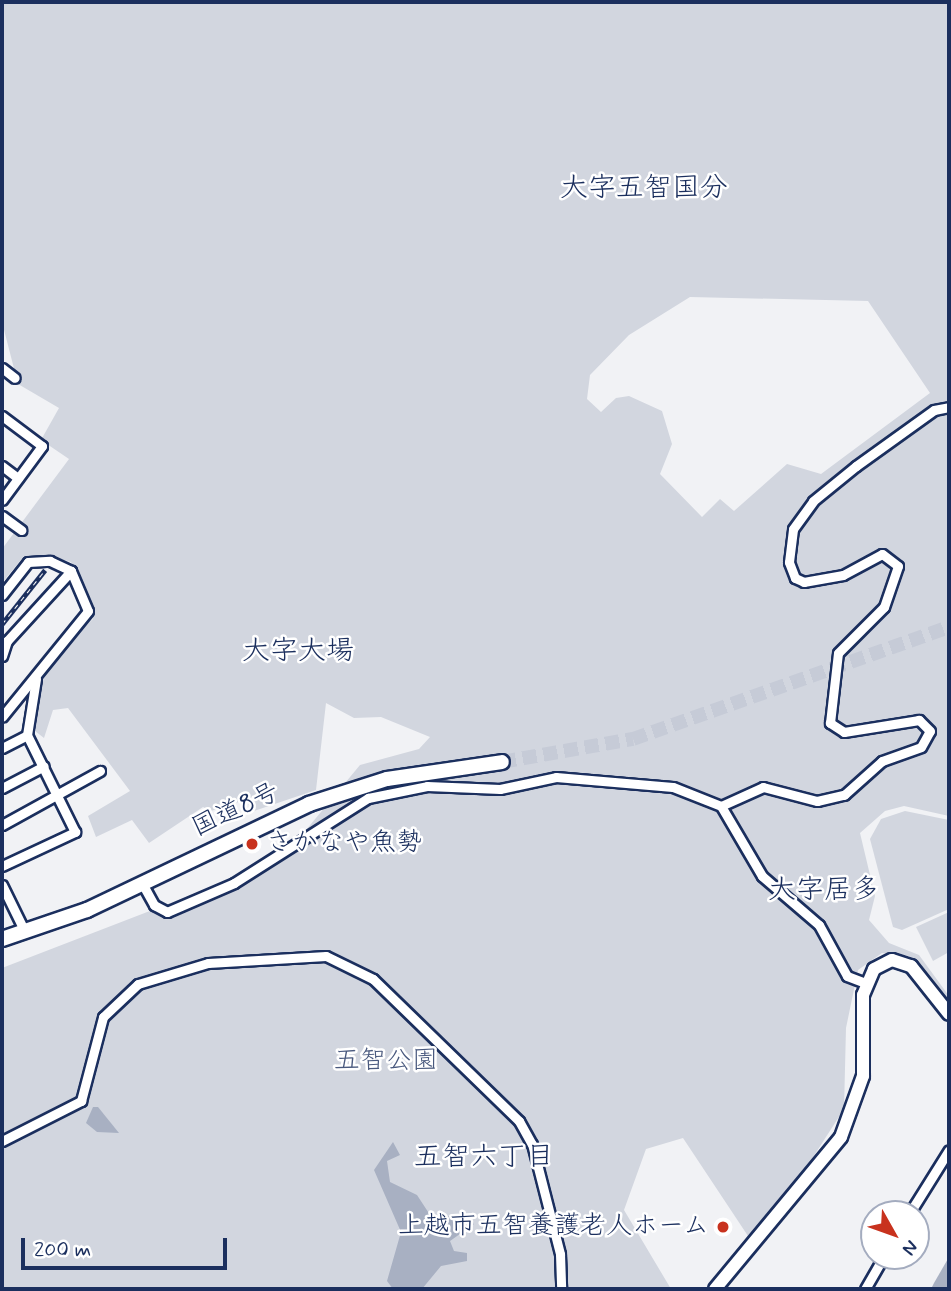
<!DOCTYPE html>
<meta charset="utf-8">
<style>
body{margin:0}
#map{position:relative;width:951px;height:1291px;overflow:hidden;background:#f1f2f5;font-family:Mynerve,"Klee One",sans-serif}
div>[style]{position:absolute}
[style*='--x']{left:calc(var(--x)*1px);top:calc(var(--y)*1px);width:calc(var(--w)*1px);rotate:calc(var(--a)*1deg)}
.green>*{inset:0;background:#d2d6df}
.water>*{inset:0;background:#a8b0c2}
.highway-tunnel>*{height:14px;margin-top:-7px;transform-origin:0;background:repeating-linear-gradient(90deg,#c6cbd7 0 14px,transparent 0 21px)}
.roads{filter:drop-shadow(2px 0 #1b2f5e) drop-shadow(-2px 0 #1b2f5e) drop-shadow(0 2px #1b2f5e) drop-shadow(0 -2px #1b2f5e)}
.minor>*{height:9px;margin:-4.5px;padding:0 4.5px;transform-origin:4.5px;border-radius:4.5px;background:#fff}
.major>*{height:12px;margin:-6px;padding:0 6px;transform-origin:6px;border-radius:6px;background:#fff}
.highway>*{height:14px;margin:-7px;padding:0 7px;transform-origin:7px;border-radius:7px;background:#fff}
.rail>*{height:4.5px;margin-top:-2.25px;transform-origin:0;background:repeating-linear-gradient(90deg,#fff 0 5px,#1b2f5e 0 10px);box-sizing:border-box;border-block:2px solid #1b2f5e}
.dots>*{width:19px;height:19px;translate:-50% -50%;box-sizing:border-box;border:4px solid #fff;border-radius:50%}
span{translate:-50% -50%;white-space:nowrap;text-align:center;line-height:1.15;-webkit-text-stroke:5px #fff;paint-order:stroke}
.street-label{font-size:26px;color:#1b2f5e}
.poi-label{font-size:26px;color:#1b2f5e}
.left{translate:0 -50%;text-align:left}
.right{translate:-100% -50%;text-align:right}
.park-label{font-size:26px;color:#49597e}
.neighbourhood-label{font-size:28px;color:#1b2f5e}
.frame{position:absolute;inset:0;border:4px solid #1b2f5e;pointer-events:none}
.north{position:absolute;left:860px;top:1200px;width:70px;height:70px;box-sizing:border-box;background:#fff;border:2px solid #a4acbf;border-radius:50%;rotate:130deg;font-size:19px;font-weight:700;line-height:28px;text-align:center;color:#1b2f5e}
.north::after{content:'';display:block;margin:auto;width:24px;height:32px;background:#c8321e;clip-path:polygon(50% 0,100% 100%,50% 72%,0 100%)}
.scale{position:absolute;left:21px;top:1238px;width:206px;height:32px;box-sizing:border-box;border:4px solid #1b2f5e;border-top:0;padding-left:9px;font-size:21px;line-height:24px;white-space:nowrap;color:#1b2f5e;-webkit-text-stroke:5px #fff;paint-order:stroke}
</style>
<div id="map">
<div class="green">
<i style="clip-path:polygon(evenodd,2px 2px,949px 2px,949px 816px,904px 806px,885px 811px,860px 833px,875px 896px,869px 920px,889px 943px,919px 955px,949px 996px,949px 1008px,909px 956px,882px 953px,858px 970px,846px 1028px,844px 1109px,797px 1182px,748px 1236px,683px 1138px,646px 1149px,624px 1210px,671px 1289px,2px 1289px,2px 968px,238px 877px,306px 830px,360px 765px,419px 749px,430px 737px,381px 717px,354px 718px,326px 703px,316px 790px,254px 811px,245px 800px,211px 811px,203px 807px,149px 843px,132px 820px,96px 837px,88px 816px,130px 791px,68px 708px,53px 710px,44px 738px,35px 731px,42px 681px,59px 650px,93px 619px,94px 608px,71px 562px,48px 555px,24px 556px,2px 583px,2px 549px,69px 459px,41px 440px,59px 408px,18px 384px,2px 322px,2px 2px,690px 297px,868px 301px,930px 393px,821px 474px,787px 464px,734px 511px,720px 499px,702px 517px,660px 474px,672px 444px,662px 411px,629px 396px,616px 398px,601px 412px,587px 399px,590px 375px,629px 335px,690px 297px)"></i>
<i style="clip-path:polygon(905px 811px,949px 820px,949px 909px,902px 930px,893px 927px,870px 839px,881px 819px)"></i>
<i style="clip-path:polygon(949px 912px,949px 952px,933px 961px,916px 927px)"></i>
</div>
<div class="water">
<i style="clip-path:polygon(93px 1107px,98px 1107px,119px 1133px,97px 1132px,86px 1123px)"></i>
<i style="clip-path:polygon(393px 1142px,400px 1155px,387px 1161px,390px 1182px,417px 1195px,434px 1221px,453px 1215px,474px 1224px,450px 1241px,454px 1251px,467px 1253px,467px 1261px,441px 1266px,422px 1289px,393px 1289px,387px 1281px,401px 1232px,374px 1170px)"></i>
<i style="clip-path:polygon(949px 1257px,949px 1289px,931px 1289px,934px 1283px)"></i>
</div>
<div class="highway-tunnel">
<i style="--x:502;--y:762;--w:133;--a:-10"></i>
<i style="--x:633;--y:739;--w:335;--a:-19.5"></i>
</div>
<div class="roads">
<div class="minor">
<i style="--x:2;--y:368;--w:16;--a:38"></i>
<i style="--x:2;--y:416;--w:50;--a:36.9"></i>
<i style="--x:42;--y:446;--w:67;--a:126.5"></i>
<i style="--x:2;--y:466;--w:20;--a:37"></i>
<i style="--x:2;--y:516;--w:24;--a:36"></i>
<i style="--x:2;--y:595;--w:42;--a:-51.8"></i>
<i style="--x:28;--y:562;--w:22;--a:-3"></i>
<i style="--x:50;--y:561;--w:23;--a:25"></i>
<i style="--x:71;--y:571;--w:43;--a:67"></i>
<i style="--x:88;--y:611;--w:136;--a:129.1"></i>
<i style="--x:2;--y:656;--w:16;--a:-72"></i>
<i style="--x:7;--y:641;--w:95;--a:-47.6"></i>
<i style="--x:2;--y:748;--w:28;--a:-27"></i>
<i style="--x:2;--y:788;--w:47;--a:-27.6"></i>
<i style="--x:721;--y:806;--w:81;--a:59.6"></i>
<i style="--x:762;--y:876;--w:75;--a:40.7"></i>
<i style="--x:819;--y:925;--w:58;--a:61.2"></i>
<i style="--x:847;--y:976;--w:19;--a:21"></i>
<i style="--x:2;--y:825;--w:112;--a:-28.9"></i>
<i style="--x:2;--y:866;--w:81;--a:-25"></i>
<i style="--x:75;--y:832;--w:108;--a:-116.3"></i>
<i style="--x:27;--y:735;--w:57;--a:-80.9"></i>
<i style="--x:2;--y:885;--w:52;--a:63.9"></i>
<i style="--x:143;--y:885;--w:23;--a:61"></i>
<i style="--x:154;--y:905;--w:15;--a:28"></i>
<i style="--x:167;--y:912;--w:73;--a:-23.4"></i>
<i style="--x:234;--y:883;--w:159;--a:-32.4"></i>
<i style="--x:368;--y:798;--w:60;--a:-11.5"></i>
<i style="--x:427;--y:786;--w:73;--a:2.4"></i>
<i style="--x:500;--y:789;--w:57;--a:-12.1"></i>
<i style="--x:556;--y:777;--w:117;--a:4.9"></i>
<i style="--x:673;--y:787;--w:52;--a:21.6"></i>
<i style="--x:721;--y:806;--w:46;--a:-24.3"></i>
<i style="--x:763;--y:787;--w:56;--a:14.5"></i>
<i style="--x:817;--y:801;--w:28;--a:-13"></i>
<i style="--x:844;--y:795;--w:51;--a:-41.8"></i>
<i style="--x:882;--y:761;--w:41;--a:-19.7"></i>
<i style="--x:921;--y:747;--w:18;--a:-61"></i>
<i style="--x:930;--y:731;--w:16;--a:-135"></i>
<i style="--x:919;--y:720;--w:76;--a:170.9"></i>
<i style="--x:844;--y:732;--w:17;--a:-147"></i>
<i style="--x:830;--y:723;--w:70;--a:-83.5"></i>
<i style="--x:838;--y:653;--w:65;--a:-45"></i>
<i style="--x:884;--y:607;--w:43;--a:-71.1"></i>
<i style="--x:898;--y:566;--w:20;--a:-143"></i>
<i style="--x:882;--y:554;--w:44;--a:151.7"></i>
<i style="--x:843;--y:575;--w:40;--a:170"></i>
<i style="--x:804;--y:582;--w:10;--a:-156"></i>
<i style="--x:795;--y:578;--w:17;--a:-111"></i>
<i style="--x:789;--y:562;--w:33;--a:-83"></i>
<i style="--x:793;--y:529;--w:34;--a:-54"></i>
<i style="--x:813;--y:501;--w:55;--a:-39.1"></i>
<i style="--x:856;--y:466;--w:96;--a:-35.7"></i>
<i style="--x:934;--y:410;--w:15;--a:-11"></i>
<i style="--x:2;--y:1141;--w:89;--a:-26.9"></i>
<i style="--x:81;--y:1101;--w:87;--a:-75.3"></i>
<i style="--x:103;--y:1017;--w:48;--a:-43.3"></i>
<i style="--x:138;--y:984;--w:73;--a:-16.7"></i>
<i style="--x:208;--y:963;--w:118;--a:-3.4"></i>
<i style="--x:326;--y:956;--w:52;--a:26.1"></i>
<i style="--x:373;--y:979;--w:204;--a:44.2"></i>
<i style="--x:519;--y:1121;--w:26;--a:61"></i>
<i style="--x:532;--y:1144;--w:114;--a:75.7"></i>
<i style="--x:560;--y:1254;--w:35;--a:88"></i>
<i style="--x:909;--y:1214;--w:75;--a:-58"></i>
<i style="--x:865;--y:1289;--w:38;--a:-60"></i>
</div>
<div class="major">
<i style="--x:715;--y:1289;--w:197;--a:-50.3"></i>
<i style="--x:841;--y:1137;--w:65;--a:-70.2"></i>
<i style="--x:863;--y:1076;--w:81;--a:-90"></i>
<i style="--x:863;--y:995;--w:28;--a:-67"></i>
<i style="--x:874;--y:969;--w:20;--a:-27"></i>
<i style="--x:892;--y:960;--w:20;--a:18"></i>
<i style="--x:911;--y:966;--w:61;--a:51.6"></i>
</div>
<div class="highway">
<i style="--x:2;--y:939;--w:90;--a:-18.8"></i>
<i style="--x:87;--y:910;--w:246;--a:-25.5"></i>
<i style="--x:309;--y:804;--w:82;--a:-17.8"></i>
<i style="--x:387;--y:779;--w:116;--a:-8.4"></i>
</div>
</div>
<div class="rail">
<i style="--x:2;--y:624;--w:69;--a:-51.5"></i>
</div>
<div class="dots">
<i style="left:252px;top:844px;background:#c8321e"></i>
<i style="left:723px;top:1227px;background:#c8321e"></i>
</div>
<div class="street-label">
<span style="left:236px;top:811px;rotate:-25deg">国道8号</span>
</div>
<div class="poi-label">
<span class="left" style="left:266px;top:844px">さかなや魚勢</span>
<span class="right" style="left:709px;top:1227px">上越市五智養護老人ホーム</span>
</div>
<div class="park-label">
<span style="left:386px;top:1062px">五智公園</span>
</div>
<div class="neighbourhood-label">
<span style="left:644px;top:189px">大字五智国分</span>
<span style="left:298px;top:652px">大字大場</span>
<span style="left:824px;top:891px">大字居多</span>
<span style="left:484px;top:1158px">五智六丁目</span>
</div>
<div class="frame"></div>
<div class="north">N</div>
<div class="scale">200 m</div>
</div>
